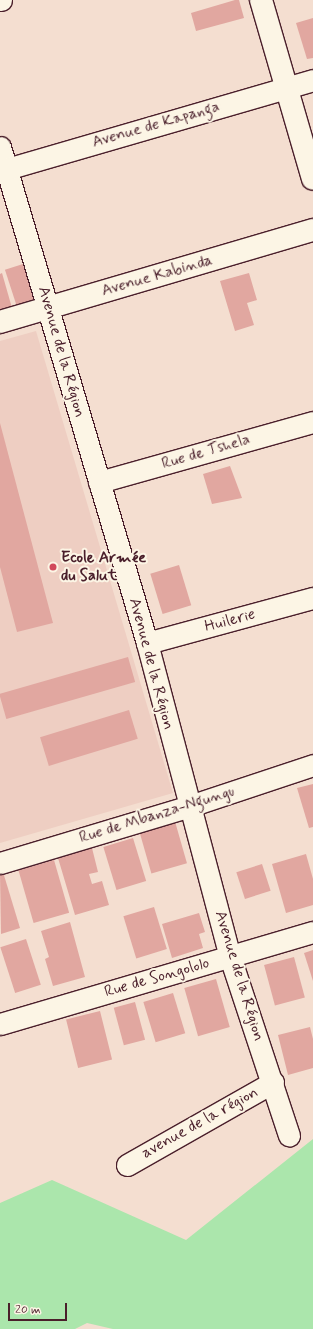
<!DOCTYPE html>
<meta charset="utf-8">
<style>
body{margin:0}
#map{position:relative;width:313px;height:1329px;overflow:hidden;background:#f4ded0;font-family:Mynerve,sans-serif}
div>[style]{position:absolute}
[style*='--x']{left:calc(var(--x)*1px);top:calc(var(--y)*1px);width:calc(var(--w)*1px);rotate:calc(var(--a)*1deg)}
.built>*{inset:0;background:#eecec2}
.green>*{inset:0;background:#abe6ac}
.building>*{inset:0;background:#e1a7a0;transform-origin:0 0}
.roads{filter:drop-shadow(1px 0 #4a1f2b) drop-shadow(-1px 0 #4a1f2b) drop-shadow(0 1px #4a1f2b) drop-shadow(0 -1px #4a1f2b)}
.minor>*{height:21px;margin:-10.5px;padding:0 10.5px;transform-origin:10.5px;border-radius:10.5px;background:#fcf5e5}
.tertiary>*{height:22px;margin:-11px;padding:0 11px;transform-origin:11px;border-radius:11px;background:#fcf5e5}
.dots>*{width:11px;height:11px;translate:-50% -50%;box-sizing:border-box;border:2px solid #fcf5e5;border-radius:50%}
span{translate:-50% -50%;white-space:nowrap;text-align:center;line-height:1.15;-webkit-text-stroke:4px #fcf5e5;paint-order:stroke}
.street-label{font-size:16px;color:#4a1f2b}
.poi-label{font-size:16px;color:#4a1f2b;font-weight:700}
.left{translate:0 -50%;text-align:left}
.scale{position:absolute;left:8px;top:1303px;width:59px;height:18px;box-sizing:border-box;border:2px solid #4a1f2b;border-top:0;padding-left:5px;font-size:12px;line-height:14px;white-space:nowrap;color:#4a1f2b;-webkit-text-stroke:3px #fcf5e5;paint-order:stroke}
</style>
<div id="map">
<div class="built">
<i style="clip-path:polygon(36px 331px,173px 793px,0 843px,0 341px)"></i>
</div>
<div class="green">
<i style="clip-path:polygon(313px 1139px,313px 1329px,113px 1329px,87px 1323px,75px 1329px,0 1329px,0 1203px,52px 1180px,186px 1240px)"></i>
</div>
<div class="building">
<i style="clip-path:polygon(235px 0,239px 0,244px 18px,196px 31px,191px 13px)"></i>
<i style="clip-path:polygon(313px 18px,313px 58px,307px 59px,296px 23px)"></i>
<i style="left:23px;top:264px;width:41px;height:19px;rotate:72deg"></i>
<i style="clip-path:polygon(2px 273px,12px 308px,0 311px,0 274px)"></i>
<i style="clip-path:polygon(249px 273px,257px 300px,247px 303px,254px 325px,235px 331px,220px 281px)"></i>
<i style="clip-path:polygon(0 423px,53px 623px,17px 632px,0 567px)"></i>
<i style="clip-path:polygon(230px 466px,242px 498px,212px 504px,203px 474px)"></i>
<i style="left:179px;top:565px;width:42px;height:30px;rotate:73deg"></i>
<i style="left:128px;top:657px;width:26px;height:134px;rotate:74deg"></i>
<i style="left:129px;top:710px;width:30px;height:93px;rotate:73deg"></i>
<i style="clip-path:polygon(313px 784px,313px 827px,309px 828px,297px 788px)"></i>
<i style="left:174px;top:818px;width:47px;height:37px;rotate:74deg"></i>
<i style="left:133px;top:838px;width:45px;height:31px;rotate:73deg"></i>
<i style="clip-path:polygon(92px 848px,98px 872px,89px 874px,92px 884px,102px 881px,109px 905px,75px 915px,58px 858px)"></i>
<i style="clip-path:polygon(306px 854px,313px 879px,313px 905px,286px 913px,272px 864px)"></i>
<i style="left:54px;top:860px;width:55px;height:37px;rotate:74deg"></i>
<i style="left:262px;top:864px;width:28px;height:27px;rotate:72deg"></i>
<i style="clip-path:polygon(3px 872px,20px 928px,1px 934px,0 873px)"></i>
<i style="left:154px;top:907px;width:44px;height:32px;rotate:73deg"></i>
<i style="clip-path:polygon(199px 913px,205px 932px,199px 934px,203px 948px,172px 958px,162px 924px)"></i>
<i style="clip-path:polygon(70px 922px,85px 977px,53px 986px,45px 959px,49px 957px,41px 931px)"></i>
<i style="left:26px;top:939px;width:48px;height:27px;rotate:72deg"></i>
<i style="clip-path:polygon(313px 950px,313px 981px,304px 953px)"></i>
<i style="left:294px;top:957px;width:42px;height:31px;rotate:75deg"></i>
<i style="left:216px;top:979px;width:50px;height:33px;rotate:74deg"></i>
<i style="left:173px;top:993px;width:42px;height:31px;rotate:73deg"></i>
<i style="left:135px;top:1002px;width:39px;height:22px;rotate:75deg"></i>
<i style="left:100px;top:1011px;width:50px;height:35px;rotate:76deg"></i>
<i style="clip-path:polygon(310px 1027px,313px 1039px,313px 1068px,288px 1075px,278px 1035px)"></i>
</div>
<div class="roads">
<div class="minor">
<i style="--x:0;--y:0;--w:1;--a:0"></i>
<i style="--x:0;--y:147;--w:517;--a:73.49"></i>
<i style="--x:147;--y:643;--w:325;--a:75.2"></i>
<i style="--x:230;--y:957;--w:188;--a:71.7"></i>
<i style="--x:0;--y:171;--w:326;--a:-16.2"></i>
<i style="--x:99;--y:482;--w:222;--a:-15.7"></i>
<i style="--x:147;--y:643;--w:172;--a:-15.2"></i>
<i style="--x:0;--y:863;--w:198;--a:-16.7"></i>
<i style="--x:190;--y:806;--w:130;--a:-18.4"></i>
<i style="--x:0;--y:1024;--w:326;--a:-16.4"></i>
<i style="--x:127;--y:1165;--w:168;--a:-29.6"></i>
</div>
<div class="tertiary">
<i style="--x:261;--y:0;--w:186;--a:73.8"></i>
<i style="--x:0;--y:322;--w:326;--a:-16.4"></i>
</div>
</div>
<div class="dots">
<i style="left:53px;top:567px;background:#d1495b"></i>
</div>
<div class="street-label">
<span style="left:156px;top:125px;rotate:-16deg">Avenue de Kapanga</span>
<span style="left:157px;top:276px;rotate:-16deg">Avenue Kabinda</span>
<span style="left:61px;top:352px;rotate:74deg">Avenue de la Région</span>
<span style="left:206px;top:452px;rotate:-16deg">Rue de Tshela</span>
<span style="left:230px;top:621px;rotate:-15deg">Huilerie</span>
<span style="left:151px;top:664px;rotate:75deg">Avenue de la Région</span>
<span style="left:157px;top:815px;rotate:-17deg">Rue de Mbanza-Ngungu</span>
<span style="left:239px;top:976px;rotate:73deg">Avenue de la Région</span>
<span style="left:157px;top:978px;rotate:-16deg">Rue de Songololo</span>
<span style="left:200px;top:1123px;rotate:-29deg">avenue de la région</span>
</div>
<div class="poi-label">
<span class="left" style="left:61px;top:567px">Ecole Armée<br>du Salut</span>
</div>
<div class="scale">20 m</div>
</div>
